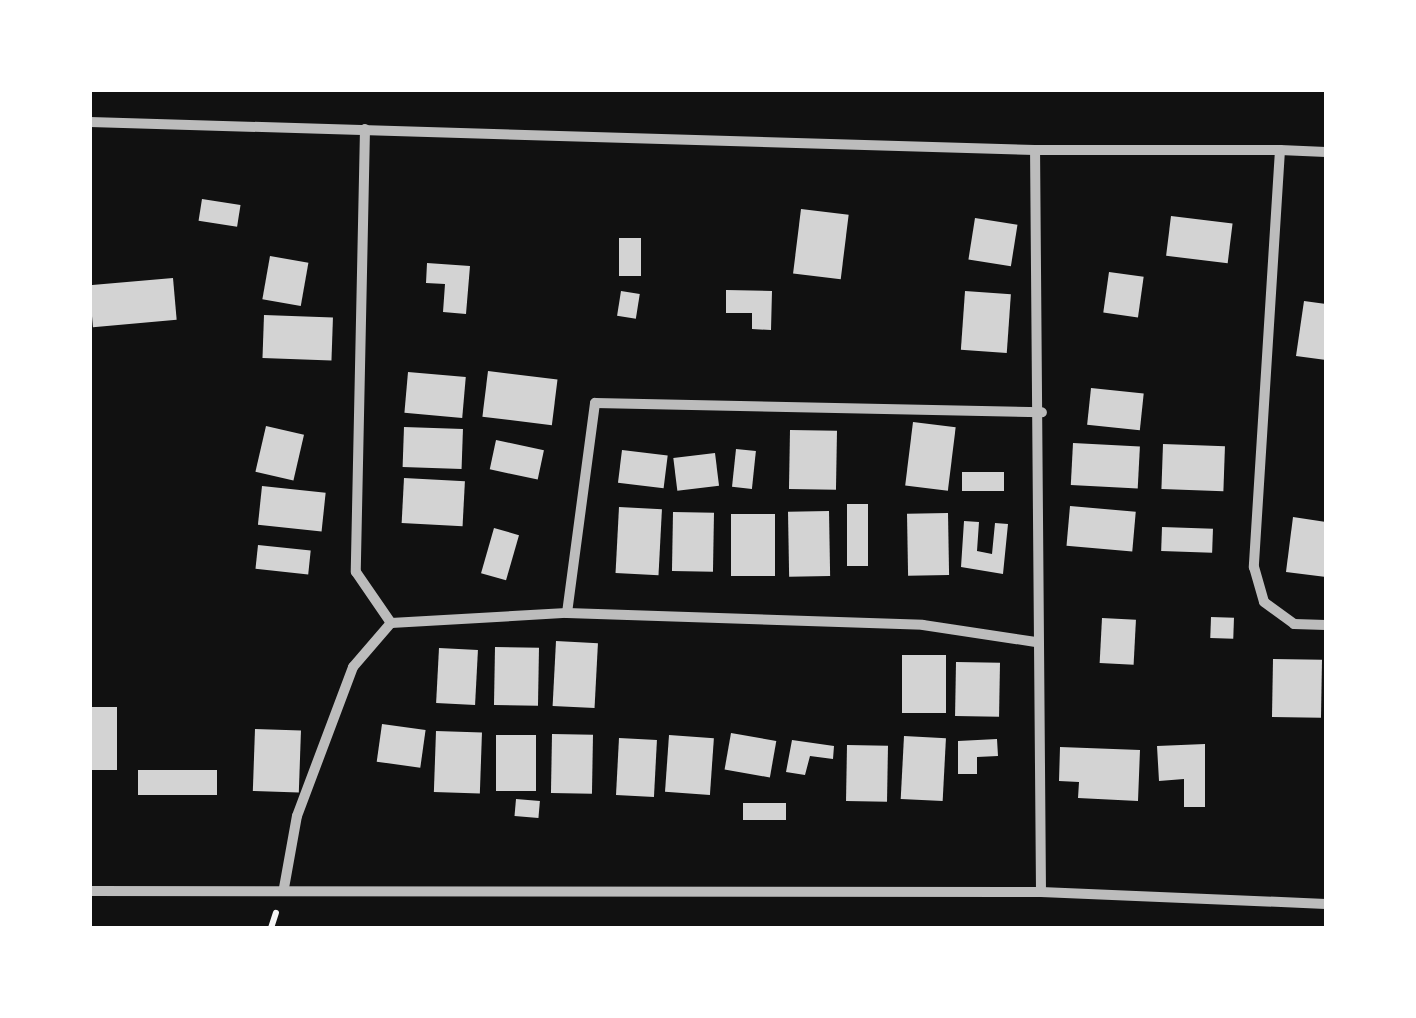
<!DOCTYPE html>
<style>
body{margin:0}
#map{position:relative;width:1416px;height:1018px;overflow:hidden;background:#111;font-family:"Exo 2",sans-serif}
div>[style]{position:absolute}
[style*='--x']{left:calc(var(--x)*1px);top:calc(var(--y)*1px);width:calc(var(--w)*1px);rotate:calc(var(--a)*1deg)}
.building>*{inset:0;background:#d3d3d3;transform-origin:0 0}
.path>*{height:6px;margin:-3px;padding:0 3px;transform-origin:3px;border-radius:3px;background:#f5f5f5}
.minor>*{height:10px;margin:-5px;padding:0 5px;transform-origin:5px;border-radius:5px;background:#bcbcbc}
span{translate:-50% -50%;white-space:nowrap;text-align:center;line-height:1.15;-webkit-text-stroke:10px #fff;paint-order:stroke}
.frame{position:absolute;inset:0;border:92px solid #fff;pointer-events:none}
</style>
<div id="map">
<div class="building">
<i style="left:202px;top:199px;width:39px;height:22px;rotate:9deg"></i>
<i style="left:801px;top:209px;width:48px;height:65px;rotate:7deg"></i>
<i style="left:1171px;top:216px;width:62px;height:40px;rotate:7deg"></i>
<i style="left:975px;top:218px;width:43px;height:42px;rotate:9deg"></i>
<i style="left:619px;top:238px;width:22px;height:38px"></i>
<i style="left:270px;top:256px;width:39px;height:44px;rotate:10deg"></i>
<i style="clip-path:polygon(427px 263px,470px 266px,466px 314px,443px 312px,445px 284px,426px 283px)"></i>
<i style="left:1109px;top:272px;width:35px;height:41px;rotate:8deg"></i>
<i style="left:173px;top:278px;width:42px;height:84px;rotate:85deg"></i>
<i style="clip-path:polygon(726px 290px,772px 291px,771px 330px,752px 329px,752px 313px,726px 313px)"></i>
<i style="left:621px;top:291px;width:19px;height:25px;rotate:9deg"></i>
<i style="left:965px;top:291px;width:46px;height:59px;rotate:4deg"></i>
<i style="clip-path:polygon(1304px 301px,1326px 304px,1326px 360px,1296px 356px)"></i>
<i style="left:264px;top:315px;width:69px;height:43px;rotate:2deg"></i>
<i style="left:488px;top:371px;width:70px;height:46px;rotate:7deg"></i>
<i style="left:408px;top:372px;width:58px;height:41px;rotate:5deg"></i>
<i style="left:1091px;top:388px;width:53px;height:37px;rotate:6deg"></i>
<i style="left:913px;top:422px;width:43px;height:64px;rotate:7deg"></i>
<i style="left:266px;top:426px;width:39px;height:47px;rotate:13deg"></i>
<i style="left:404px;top:427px;width:59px;height:40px;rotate:2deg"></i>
<i style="left:790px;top:430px;width:47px;height:59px;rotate:1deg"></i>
<i style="left:496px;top:440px;width:49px;height:30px;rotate:12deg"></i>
<i style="left:1073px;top:443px;width:67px;height:42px;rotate:3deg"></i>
<i style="left:1163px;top:444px;width:62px;height:45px;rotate:2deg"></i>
<i style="left:736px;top:449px;width:20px;height:38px;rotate:6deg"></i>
<i style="left:622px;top:450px;width:46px;height:33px;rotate:7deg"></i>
<i style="left:715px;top:453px;width:33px;height:42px;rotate:83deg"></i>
<i style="left:962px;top:472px;width:42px;height:19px"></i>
<i style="left:404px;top:478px;width:61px;height:45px;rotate:3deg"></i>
<i style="left:262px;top:486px;width:64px;height:39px;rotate:6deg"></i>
<i style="left:847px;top:504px;width:21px;height:62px"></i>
<i style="left:1070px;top:506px;width:66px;height:40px;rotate:5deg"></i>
<i style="left:619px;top:507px;width:43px;height:66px;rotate:3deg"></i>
<i style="left:829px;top:511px;width:65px;height:41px;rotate:89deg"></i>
<i style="left:673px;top:512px;width:41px;height:59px;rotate:1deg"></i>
<i style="left:948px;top:513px;width:62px;height:41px;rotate:89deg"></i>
<i style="left:775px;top:514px;width:62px;height:44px;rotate:90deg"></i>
<i style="clip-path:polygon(1293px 517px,1326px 522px,1326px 577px,1286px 572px)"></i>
<i style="clip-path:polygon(964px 521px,979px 522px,977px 551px,992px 554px,995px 523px,1008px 524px,1003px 574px,961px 567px)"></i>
<i style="left:1162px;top:527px;width:51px;height:24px;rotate:2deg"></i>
<i style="left:494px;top:528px;width:26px;height:47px;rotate:16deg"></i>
<i style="left:258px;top:545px;width:53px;height:24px;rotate:6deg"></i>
<i style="left:1211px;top:617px;width:23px;height:21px;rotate:2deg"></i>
<i style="left:1102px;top:618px;width:34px;height:45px;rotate:3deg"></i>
<i style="left:556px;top:641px;width:42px;height:65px;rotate:3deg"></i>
<i style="left:495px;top:647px;width:44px;height:58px;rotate:1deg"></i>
<i style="left:439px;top:648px;width:39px;height:55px;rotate:3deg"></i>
<i style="left:902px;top:655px;width:44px;height:58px"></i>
<i style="left:1273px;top:659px;width:49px;height:58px;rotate:1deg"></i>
<i style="left:956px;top:662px;width:44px;height:54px;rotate:1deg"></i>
<i style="left:90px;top:707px;width:27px;height:63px"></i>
<i style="left:382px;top:724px;width:44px;height:38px;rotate:8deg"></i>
<i style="left:255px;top:729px;width:46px;height:62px;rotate:2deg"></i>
<i style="left:436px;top:731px;width:46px;height:61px;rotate:2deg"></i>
<i style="left:731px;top:733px;width:46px;height:37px;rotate:10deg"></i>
<i style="left:552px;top:734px;width:41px;height:59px;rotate:1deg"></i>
<i style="left:496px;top:735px;width:40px;height:56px"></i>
<i style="left:669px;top:735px;width:45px;height:57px;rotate:4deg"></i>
<i style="left:904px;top:736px;width:42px;height:63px;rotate:3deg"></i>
<i style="left:619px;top:738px;width:38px;height:57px;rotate:3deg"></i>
<i style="clip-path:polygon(997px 739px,998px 756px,977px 757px,977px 774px,958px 774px,958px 741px)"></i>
<i style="clip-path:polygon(792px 740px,834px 746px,833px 759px,810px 756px,805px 775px,786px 772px)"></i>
<i style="clip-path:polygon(1205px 744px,1205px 807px,1184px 807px,1184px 779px,1159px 781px,1157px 746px)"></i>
<i style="left:847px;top:745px;width:41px;height:56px;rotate:1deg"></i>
<i style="clip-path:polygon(1060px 747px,1140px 750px,1138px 801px,1078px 798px,1079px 782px,1059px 781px)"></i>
<i style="left:217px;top:770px;width:25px;height:79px;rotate:90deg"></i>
<i style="left:516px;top:799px;width:24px;height:17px;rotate:5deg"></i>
<i style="left:743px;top:803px;width:43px;height:17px"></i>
</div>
<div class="path">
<i style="--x:271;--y:928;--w:16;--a:-72"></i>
</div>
<div class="minor">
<i style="--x:90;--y:122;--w:945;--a:1.7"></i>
<i style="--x:365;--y:129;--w:443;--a:91.2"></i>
<i style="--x:356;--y:572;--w:62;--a:55.5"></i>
<i style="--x:1280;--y:150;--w:46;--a:2.5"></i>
<i style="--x:567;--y:613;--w:356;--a:1.9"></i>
<i style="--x:923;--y:625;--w:114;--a:8.6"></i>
<i style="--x:284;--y:888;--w:73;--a:-79.8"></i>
<i style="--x:297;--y:816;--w:159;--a:-69.4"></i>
<i style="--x:353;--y:667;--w:58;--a:-49.2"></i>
<i style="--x:391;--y:623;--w:176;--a:-3.3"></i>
<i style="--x:567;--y:613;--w:212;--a:-82.4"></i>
<i style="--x:595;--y:403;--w:447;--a:1.2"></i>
<i style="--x:90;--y:891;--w:951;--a:0.06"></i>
<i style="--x:1041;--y:892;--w:285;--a:2.4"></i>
<i style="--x:1041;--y:892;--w:742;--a:-90.46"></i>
<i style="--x:1035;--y:150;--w:245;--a:0"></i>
<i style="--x:1280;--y:150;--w:418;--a:93.6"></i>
<i style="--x:1254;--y:567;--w:36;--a:74"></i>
<i style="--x:1264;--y:602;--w:37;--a:36"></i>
<i style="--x:1294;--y:624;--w:32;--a:2"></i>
</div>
<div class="frame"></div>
</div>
